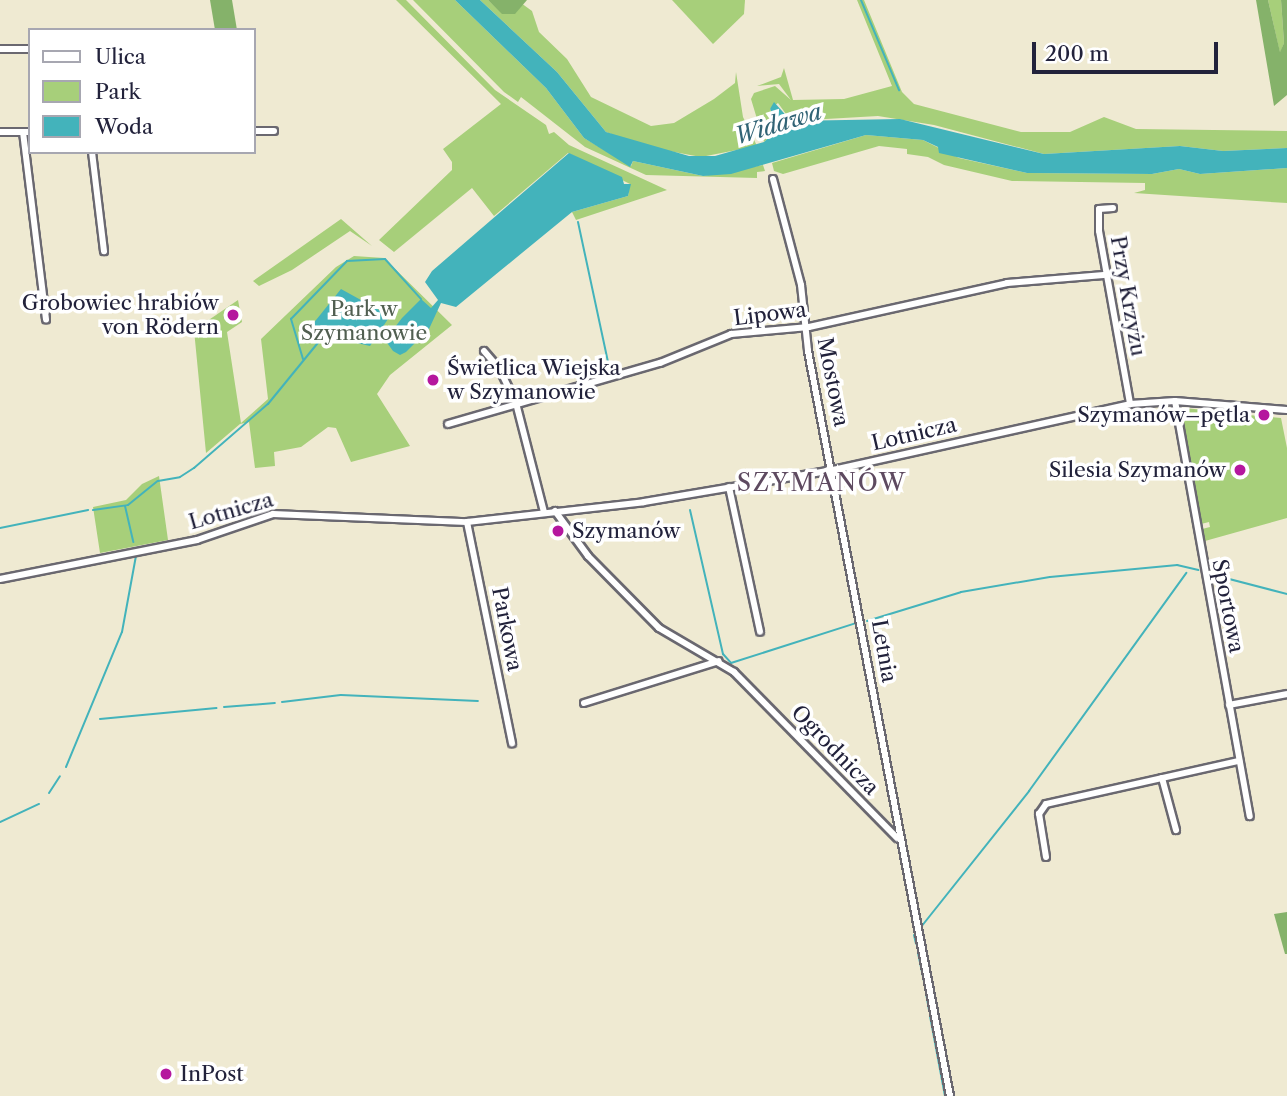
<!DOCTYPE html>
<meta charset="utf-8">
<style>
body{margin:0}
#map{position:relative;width:1287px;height:1096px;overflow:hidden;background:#efead2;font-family:"Libre Caslon Text",serif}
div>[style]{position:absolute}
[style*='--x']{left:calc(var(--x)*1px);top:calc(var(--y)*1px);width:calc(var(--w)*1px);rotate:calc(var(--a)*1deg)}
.green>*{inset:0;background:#a7cf7a}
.forest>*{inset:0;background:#85b26a}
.water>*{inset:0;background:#43b3bb}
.stream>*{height:2px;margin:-1px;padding:0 1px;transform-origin:1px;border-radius:1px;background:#43b3bb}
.roads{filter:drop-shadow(2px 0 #6a6870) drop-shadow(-2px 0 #6a6870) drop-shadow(0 2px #6a6870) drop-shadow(0 -2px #6a6870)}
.minor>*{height:6px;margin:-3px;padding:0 3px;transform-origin:3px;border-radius:3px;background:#fff}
.dots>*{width:19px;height:19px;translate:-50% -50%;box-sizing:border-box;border:4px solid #fff;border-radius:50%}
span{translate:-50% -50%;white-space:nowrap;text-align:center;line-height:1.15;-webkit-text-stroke:7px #fff;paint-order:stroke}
.street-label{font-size:21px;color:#22223b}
.poi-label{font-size:21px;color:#22223b}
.right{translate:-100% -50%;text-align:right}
.left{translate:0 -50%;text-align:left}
.park-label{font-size:21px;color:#515f51}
.water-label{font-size:23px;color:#316375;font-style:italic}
.quarter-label{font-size:24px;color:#5e4a60;letter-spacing:2px}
.legend{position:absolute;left:28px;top:28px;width:228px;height:126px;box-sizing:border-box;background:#fff;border:2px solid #a7a7b1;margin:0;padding:9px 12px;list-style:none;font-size:21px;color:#22223b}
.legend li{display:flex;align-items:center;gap:14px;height:35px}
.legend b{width:35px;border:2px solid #a7a7b1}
.scale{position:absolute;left:1032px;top:42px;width:186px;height:32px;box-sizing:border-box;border:4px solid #22223b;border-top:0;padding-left:9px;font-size:21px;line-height:24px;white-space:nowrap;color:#22223b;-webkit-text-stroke:5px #fff;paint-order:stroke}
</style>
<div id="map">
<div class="green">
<i style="clip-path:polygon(396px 0,406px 0,495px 90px,546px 125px,549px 134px,554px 132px,569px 145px,667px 190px,576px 220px,572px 212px,628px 196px,630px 184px,568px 153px,494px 216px,472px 188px,394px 252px,379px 240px,452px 170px,452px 162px,443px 149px,501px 104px)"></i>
<i style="clip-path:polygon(413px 0,455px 0,546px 88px,584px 138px,631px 166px,633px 161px,703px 176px,763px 165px,765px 171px,757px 172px,757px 178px,646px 175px,585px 147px,521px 97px,518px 102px,504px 92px)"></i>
<i style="clip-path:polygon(480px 0,488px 0,503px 14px,521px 3px,532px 11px,539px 32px,567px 59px,591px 97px,651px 126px,674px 123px,714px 99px,735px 83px,736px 72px,743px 117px,757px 146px,701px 157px,642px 146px,606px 132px,557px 72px)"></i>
<i style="clip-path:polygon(672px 0,745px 0,744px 14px,713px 44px)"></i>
<i style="clip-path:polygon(857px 0,864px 0,902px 92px,914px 104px,1021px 132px,1070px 132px,1104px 117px,1136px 129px,1287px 131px,1287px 148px,1223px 151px,1180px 146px,1044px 154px,934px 125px,878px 116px,791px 121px,778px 103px,770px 109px,780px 128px,764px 142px,751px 99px,754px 93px,775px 86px,791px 100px,779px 84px,757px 86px,781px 77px,784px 68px,793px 100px,844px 99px,892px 86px)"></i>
<i style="clip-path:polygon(1268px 0,1281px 0,1284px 43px,1280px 53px)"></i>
<i style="clip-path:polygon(866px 135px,923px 140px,959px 158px,1027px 173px,1152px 174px,1179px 169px,1200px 174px,1287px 168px,1287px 203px,1134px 193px,1145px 190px,1145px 183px,1012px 181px,944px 165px,928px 157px,907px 154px,907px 149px,879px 146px,783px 174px,774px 171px,772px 163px)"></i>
<i style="clip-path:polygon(341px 219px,372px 246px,350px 231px,292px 270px,259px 286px,253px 281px)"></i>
<i style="clip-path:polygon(354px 256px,384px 258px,452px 325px,390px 375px,377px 394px,410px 446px,351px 462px,336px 428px,328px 427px,301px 447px,274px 452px,275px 466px,255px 468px,249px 422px,240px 424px,206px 453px,194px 330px,238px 300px,242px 322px,227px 332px,241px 423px,268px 399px,261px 339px,336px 267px)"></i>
<i style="clip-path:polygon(1184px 408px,1234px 413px,1238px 419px,1239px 414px,1281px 418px,1287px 448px,1287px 518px,1205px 541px,1202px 529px,1210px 527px,1209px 522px,1201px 524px,1180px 412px)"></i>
<i style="clip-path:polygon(159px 476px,168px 540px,100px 553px,93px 507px,126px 500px,142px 484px)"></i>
</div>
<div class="forest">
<i style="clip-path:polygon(210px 0,232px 0,237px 30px,215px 30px)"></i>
<i style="clip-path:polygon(488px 0,527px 0,515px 14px,502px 14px)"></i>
<i style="clip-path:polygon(1256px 0,1268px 0,1280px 52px,1284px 43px,1281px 0,1287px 0,1287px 95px,1274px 106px)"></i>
<i style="clip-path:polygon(1287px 912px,1287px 954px,1285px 954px,1274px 914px)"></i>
</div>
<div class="water">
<i style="clip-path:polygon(455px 0,480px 0,557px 72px,606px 132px,689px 156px,715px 156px,764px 142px,780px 128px,770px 109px,774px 102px,791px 121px,900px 119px,1044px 154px,1180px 146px,1223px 151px,1287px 148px,1287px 168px,1200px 174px,1179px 169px,1152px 174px,1027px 173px,939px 153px,938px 147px,923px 140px,866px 135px,731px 174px,703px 176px,633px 161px,630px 167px,584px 138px,546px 88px)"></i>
<i style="clip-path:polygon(569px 153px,622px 177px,624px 184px,631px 184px,628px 196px,572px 212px,456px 307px,441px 303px,429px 329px,406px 352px,400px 355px,393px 351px,385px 340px,402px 318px,421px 299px,431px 308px,438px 300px,425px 282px,432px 271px)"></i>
<i style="clip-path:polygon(341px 289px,390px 316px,370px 346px,331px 337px,312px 325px)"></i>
</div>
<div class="stream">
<i style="--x:861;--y:0;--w:98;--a:67.1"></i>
<i style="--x:578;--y:222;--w:147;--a:77.9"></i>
<i style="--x:303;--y:359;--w:42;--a:-106.7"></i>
<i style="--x:291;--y:319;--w:81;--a:-46"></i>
<i style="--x:347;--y:261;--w:38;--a:-3"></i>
<i style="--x:385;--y:259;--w:54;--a:48"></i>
<i style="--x:125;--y:506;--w:37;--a:77"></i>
<i style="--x:93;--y:510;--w:35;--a:-8"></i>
<i style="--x:128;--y:505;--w:38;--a:-39"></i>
<i style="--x:158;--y:481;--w:22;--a:-10"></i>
<i style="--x:180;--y:477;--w:17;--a:-33"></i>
<i style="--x:194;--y:468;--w:98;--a:-40.9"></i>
<i style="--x:268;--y:404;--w:90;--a:-50.8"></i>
<i style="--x:690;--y:510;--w:148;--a:77.1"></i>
<i style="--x:723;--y:654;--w:12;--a:48"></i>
<i style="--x:731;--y:663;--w:131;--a:-17.7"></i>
<i style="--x:0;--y:528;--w:90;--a:-11.6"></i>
<i style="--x:1210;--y:574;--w:80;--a:14.6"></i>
<i style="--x:867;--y:621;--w:98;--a:-17.1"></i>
<i style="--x:961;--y:592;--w:90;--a:-9.6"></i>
<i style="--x:1050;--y:577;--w:128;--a:-5.4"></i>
<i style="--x:1177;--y:565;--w:22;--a:13"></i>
<i style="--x:282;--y:702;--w:59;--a:-6.8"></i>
<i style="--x:341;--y:695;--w:137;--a:2.5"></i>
<i style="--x:224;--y:707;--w:51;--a:-4.5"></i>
<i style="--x:100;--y:719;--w:117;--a:-5.4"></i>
<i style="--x:66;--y:767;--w:146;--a:-67.5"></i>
<i style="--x:122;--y:632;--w:77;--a:-79.6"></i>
<i style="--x:49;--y:793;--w:20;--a:-57"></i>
<i style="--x:0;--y:822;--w:43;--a:-24.8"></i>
<i style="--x:921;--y:927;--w:174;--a:-51.5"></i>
<i style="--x:1029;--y:791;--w:269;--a:-54.2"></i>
<i style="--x:914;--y:935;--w:9;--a:77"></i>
<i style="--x:918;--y:953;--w:35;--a:78"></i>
<i style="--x:926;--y:993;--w:17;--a:80"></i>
<i style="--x:930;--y:1016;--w:81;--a:79.4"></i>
</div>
<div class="roads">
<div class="minor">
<i style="--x:0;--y:49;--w:30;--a:0"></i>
<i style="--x:254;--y:131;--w:20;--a:0"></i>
<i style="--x:0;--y:132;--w:30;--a:0"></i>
<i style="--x:23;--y:132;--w:189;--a:83"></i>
<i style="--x:92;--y:152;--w:100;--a:83.1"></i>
<i style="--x:773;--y:179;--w:110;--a:75.2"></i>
<i style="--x:801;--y:285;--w:66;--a:83.9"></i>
<i style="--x:808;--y:351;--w:758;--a:79.21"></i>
<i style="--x:1113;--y:208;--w:14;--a:176"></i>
<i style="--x:1099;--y:209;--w:22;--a:90"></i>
<i style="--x:1099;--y:231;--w:176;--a:79.8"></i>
<i style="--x:484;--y:351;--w:23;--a:49"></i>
<i style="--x:499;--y:368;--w:39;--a:64"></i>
<i style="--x:516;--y:403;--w:113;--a:75.6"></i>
<i style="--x:1175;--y:401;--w:422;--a:79.8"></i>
<i style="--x:448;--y:424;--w:221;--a:-16.1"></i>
<i style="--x:660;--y:363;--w:77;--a:-22.2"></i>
<i style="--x:731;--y:334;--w:78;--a:-5.1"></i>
<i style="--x:809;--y:327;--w:203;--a:-12.5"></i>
<i style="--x:1007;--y:283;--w:97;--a:-4.7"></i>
<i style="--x:729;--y:487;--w:148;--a:77.9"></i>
<i style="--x:555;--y:511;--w:56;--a:53.7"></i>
<i style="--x:588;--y:556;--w:101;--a:45.4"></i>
<i style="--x:659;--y:628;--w:87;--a:30.4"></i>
<i style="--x:734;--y:672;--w:233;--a:45.5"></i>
<i style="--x:467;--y:522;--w:226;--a:78.5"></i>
<i style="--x:0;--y:579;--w:201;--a:-11.2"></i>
<i style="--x:197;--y:540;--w:80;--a:-18.9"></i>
<i style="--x:273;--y:514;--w:194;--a:2.4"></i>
<i style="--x:467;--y:522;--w:178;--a:-6.4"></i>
<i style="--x:644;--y:502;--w:192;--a:-9.6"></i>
<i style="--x:833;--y:470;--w:304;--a:-12.5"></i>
<i style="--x:1130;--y:404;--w:45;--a:-3.8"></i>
<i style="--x:1175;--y:401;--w:112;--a:4.6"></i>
<i style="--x:584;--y:703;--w:141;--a:-17.3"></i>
<i style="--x:1229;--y:705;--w:59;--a:-10.7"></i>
<i style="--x:1162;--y:778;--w:54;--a:74.9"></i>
<i style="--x:1046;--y:857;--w:44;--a:-99.2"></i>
<i style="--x:1039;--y:814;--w:12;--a:-55"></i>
<i style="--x:1046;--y:804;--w:198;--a:-12.6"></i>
</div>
</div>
<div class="dots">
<i style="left:233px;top:315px;background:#b5179e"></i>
<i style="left:433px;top:380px;background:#b5179e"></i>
<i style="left:1264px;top:415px;background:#b5179e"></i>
<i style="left:1240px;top:470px;background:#b5179e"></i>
<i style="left:558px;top:531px;background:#b5179e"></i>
<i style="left:166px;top:1074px;background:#b5179e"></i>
</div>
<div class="street-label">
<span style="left:1128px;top:296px;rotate:80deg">Przy Krzyżu</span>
<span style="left:770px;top:314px;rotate:-7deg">Lipowa</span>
<span style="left:833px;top:382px;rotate:79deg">Mostowa</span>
<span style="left:914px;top:434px;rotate:-13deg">Lotnicza</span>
<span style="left:231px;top:511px;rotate:-16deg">Lotnicza</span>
<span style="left:1228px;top:606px;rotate:79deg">Sportowa</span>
<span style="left:507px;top:629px;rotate:79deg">Parkowa</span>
<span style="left:884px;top:651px;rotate:80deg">Letnia</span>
<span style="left:835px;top:750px;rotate:46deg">Ogrodnicza</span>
</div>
<div class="poi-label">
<span class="right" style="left:219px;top:315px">Grobowiec hrabiów<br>von Rödern</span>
<span class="left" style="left:447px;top:380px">Świetlica Wiejska<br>w Szymanowie</span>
<span class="right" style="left:1250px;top:415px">Szymanów–pętla</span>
<span class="right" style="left:1226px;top:470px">Silesia Szymanów</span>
<span class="left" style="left:572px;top:531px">Szymanów</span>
<span class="left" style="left:180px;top:1074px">InPost</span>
</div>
<div class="park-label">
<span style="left:364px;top:321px">Park w<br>Szymanowie</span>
</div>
<div class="water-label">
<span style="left:778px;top:124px;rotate:-17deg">Widawa</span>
</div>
<div class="quarter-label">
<span style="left:822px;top:483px">SZYMANÓW</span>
</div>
<ul class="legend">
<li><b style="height:9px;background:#fff"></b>Ulica</li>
<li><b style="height:19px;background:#a7cf7a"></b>Park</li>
<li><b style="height:19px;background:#43b3bb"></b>Woda</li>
</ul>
<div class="scale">200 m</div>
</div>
